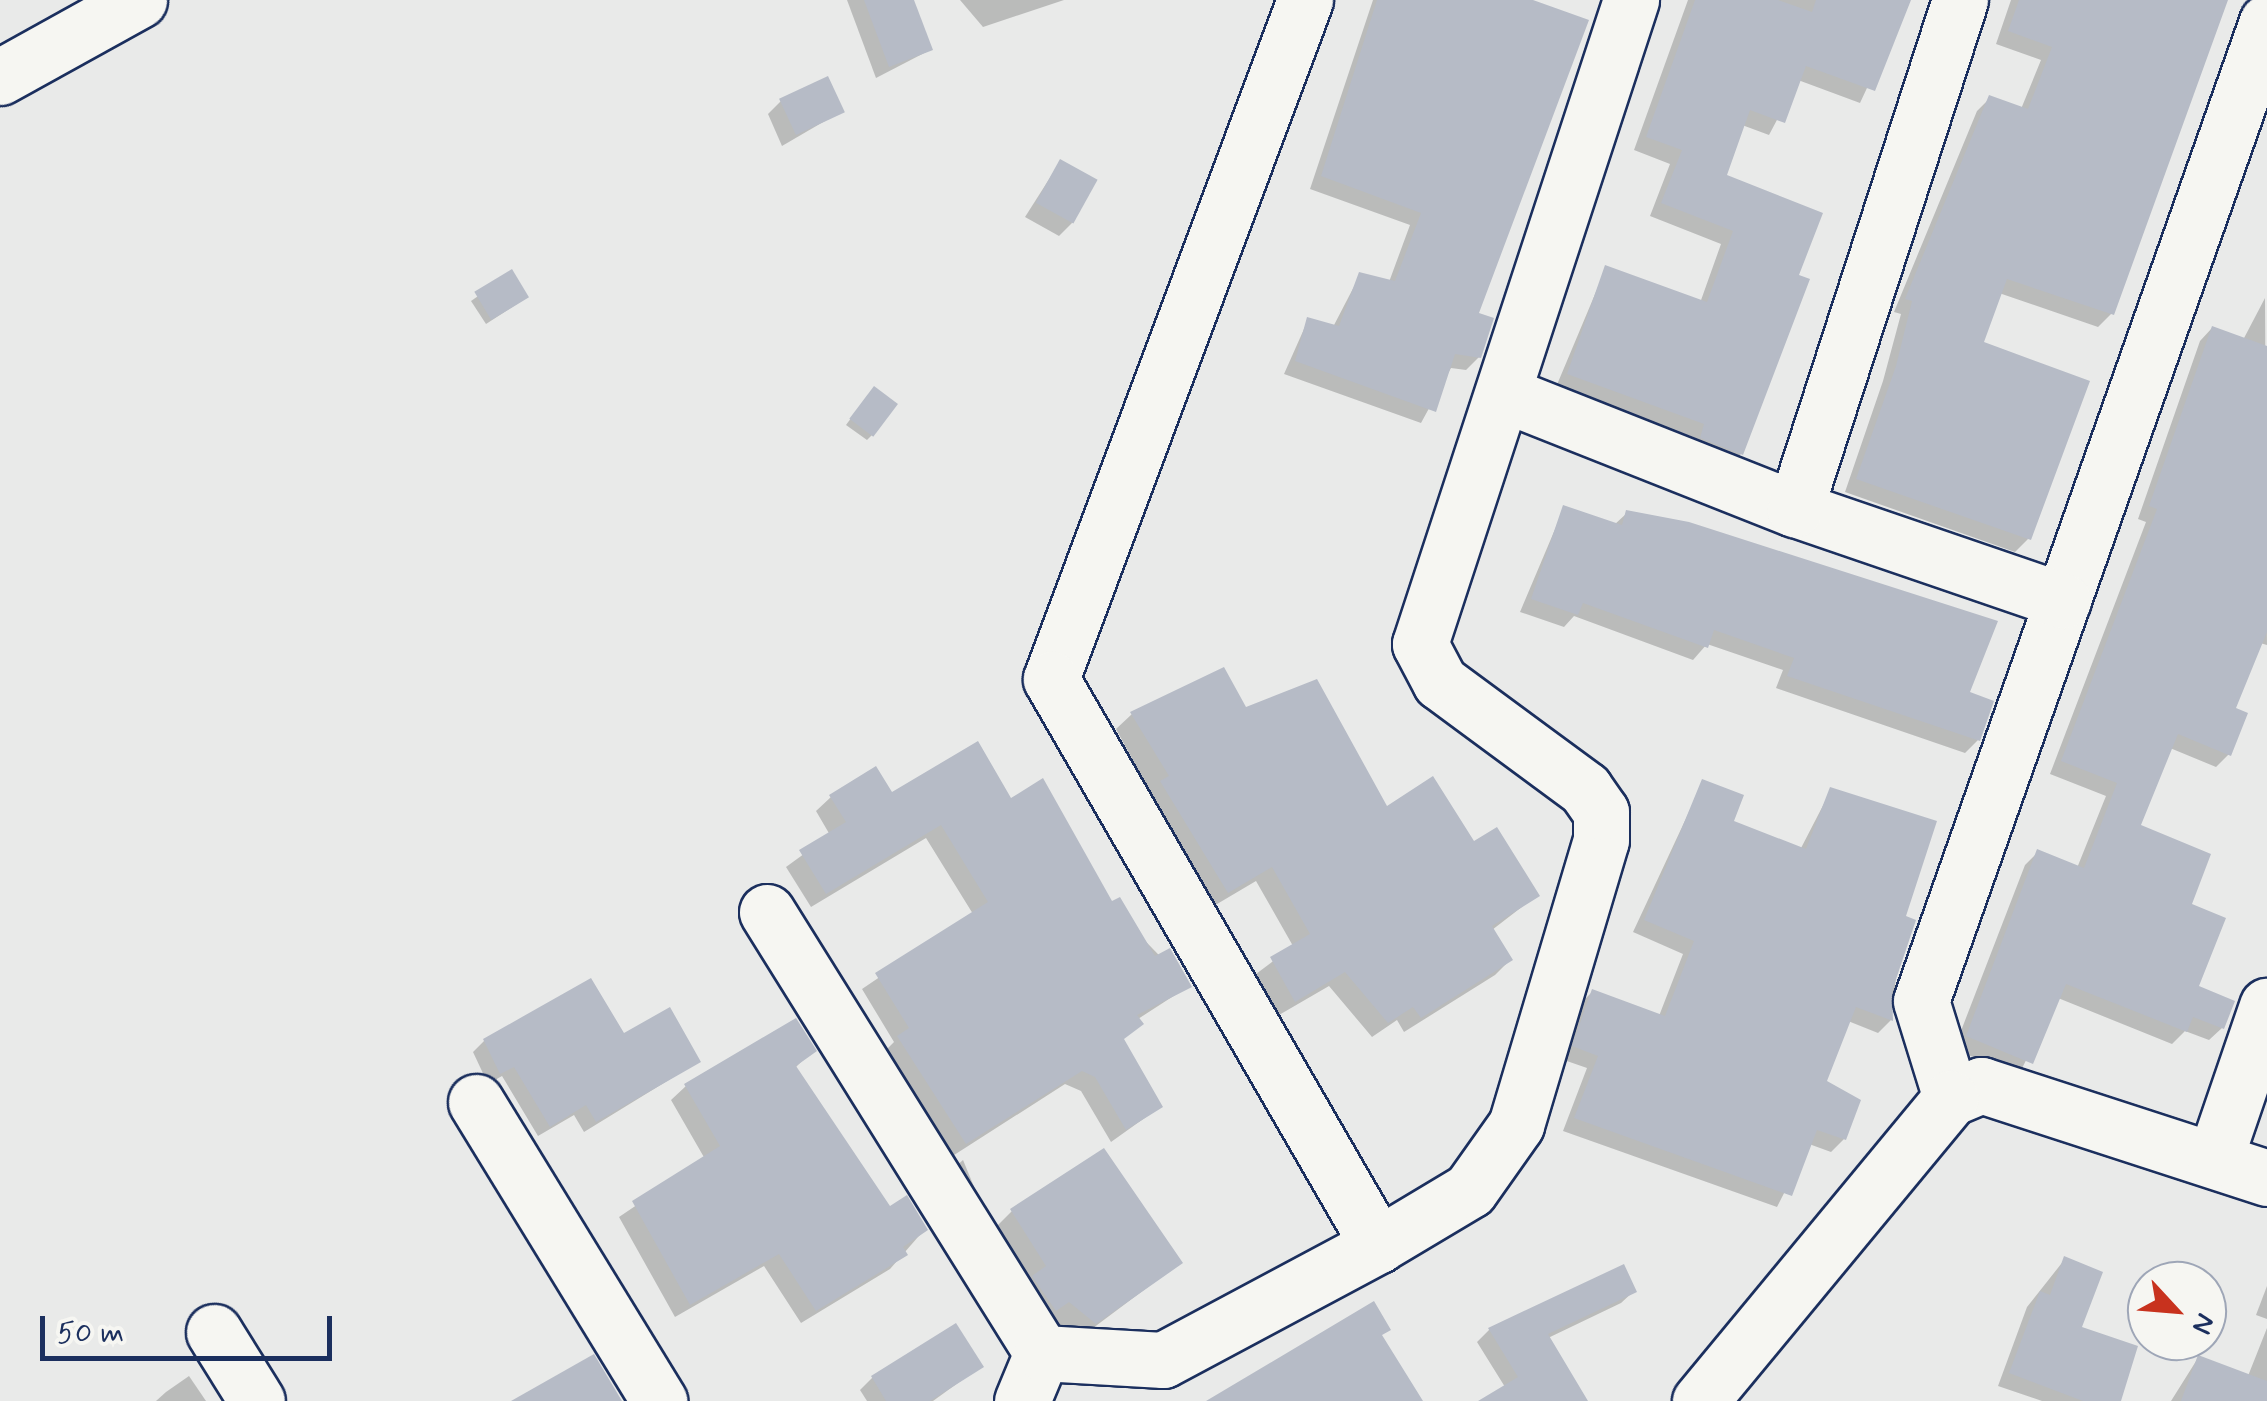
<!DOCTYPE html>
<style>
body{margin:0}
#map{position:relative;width:2267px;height:1401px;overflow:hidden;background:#e9eae9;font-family:Mynerve,sans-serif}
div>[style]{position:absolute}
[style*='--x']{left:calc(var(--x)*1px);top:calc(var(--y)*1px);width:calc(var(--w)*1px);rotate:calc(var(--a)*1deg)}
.shadow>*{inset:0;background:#0003}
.building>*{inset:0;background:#b6bbc6;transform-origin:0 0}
.roads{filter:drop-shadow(2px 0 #1b2f5e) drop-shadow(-2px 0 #1b2f5e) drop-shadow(0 2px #1b2f5e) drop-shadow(0 -2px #1b2f5e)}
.minor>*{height:55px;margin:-27.5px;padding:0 27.5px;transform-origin:27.5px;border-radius:27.5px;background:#f6f6f2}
.major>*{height:55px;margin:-27.5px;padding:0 27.5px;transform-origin:27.5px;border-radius:27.5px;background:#f6f6f2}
span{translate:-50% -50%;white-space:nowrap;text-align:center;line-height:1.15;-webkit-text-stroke:8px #f6f6f2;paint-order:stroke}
.north{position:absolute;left:2127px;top:1261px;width:100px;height:100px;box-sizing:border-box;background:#f6f6f2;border:2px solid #9ea6b7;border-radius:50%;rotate:116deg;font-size:28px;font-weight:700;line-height:40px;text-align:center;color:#1b2f5e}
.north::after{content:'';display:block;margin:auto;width:35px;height:45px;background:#c8321e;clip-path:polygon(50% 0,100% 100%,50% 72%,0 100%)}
.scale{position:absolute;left:40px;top:1316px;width:292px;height:45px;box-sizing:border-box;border:5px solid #1b2f5e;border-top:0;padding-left:12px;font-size:30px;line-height:35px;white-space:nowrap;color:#1b2f5e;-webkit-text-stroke:8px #f6f6f2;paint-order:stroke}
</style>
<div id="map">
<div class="shadow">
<i style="clip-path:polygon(847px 0,911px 0,930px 50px,876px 78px)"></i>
<i style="clip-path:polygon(960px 0,1064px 0,983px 27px)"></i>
<i style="clip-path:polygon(1373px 0,1526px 0,1476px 314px,1479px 357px,1466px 370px,1451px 368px,1421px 423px,1284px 374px,1308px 320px,1333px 327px,1360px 275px,1389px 282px,1410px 225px,1310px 189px)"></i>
<i style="clip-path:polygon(1688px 0,1908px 0,1860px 103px,1798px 80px,1769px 135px,1742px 125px,1723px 176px,1795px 277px,1741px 454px,1728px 467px,1688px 451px,1693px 437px,1556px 387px,1606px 268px,1700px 303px,1721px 244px,1650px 216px,1670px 164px,1634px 150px)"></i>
<i style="clip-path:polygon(2011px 0,2222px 0,2112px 313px,2098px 327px,1999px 293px,1981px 344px,2028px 539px,2015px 552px,1845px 492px,1883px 381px,1901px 314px,1894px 312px,1977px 111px,1990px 98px,2021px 109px,2041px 60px,1996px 44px)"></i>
<i style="clip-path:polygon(781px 101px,842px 111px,782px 146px,768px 114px)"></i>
<i style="clip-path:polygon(1060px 162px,1072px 223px,1059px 236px,1025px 217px)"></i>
<i style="clip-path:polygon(511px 273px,520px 302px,486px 324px,471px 301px)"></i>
<i style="clip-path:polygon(2265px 298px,2267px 645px,2260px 643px,2233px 710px,2229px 754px,2216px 767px,2170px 748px,2138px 827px,2188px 905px,2195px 987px,2222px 1028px,2209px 1040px,2185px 1031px,2172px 1044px,2058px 998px,2018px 1076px,1954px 1049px,2025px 865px,2038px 852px,2077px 868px,2106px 796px,2050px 774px,2146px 522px,2138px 519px,2200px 341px,2212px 328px,2243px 340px)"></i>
<i style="clip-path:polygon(868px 395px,873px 434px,867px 440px,846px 425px)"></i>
<i style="clip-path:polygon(1564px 508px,1614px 525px,1627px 513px,1967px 694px,1978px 740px,1965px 753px,1776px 688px,1783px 670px,1707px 644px,1693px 660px,1574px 616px,1564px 627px,1520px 612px)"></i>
<i style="clip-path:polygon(1245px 710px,1386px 810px,1474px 844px,1536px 896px,1492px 930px,1510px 960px,1495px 975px,1404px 1032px,1397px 1020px,1372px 1037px,1329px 986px,1279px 1015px,1256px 974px,1293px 946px,1256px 881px,1212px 907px,1116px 729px,1132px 714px)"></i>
<i style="clip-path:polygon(1703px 782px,1730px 823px,1800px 850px,1831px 790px,1903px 918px,1891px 1020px,1878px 1033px,1848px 1021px,1824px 1082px,1844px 1139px,1831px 1152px,1809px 1144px,1777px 1207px,1563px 1131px,1587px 1068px,1561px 1059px,1580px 1004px,1593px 991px,1659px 1016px,1683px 954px,1633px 932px)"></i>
<i style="clip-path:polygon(831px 797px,1010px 802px,1189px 986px,1138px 1019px,1122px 1041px,1160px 1107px,1111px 1142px,1081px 1091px,1065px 1084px,951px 1157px,884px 1052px,894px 1042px,862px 989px,973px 914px,926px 838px,811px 907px,786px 867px,830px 835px,816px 811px)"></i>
<i style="clip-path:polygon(623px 1036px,698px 1062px,584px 1132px,574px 1115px,538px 1136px,502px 1076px,488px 1084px,473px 1052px,484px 1041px)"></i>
<i style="clip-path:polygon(813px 1050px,795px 1068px,889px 1210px,925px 1229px,890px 1269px,801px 1323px,764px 1266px,675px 1317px,619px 1217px,705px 1159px,671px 1100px,686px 1086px)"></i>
<i style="clip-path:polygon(963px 1160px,977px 1194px,973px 1198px,954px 1168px)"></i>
<i style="clip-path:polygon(1012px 1211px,1180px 1263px,1077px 1340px,1050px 1318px,995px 1228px)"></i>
<i style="clip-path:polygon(2065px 1259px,2079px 1329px,2119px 1401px,2042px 1401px,1998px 1386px,2027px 1307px)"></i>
<i style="clip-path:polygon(1623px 1268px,1634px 1291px,1621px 1303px,1548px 1338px,1585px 1401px,1483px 1401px,1505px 1387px,1477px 1342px,1489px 1330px)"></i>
<i style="clip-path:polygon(2267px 1286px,2267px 1319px,2256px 1315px)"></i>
<i style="clip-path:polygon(2267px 1328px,2267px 1401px,2171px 1401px,2198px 1358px,2248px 1376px)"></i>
<i style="clip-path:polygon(980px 1367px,933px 1401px,867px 1401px,860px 1390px,872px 1378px)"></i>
<i style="clip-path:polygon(189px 1376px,206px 1401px,156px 1401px,166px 1392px)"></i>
</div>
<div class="building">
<i style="clip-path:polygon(864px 0,914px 0,933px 50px,889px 67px)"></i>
<i style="clip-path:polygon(1377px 0,1533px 0,1589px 20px,1479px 313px,1494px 318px,1481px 358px,1455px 354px,1436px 412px,1295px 361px,1307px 317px,1339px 326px,1359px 272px,1395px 281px,1421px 213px,1321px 176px)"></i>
<i style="clip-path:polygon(1695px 0,1778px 0,1812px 12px,1816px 0,1911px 0,1875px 91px,1806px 66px,1785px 123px,1750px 110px,1727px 175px,1823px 213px,1799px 275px,1810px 279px,1743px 455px,1700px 438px,1704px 424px,1567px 374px,1605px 265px,1707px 302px,1733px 231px,1661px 203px,1682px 150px,1646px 137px)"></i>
<i style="clip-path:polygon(2019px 0,2228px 0,2114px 315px,2007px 279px,1984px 342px,2090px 381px,2031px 540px,1856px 479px,1896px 366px,1912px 301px,1905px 299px,1989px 95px,2028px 109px,2052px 47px,2008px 31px)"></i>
<i style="left:828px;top:76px;width:40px;height:54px;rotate:65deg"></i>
<i style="left:1060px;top:159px;width:43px;height:50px;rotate:29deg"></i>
<i style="left:512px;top:269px;width:33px;height:44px;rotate:59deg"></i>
<i style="clip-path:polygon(2212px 326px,2267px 346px,2267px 632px,2236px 708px,2248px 713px,2231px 756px,2178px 734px,2141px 825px,2211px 854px,2192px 904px,2226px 918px,2199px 986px,2235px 1001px,2224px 1029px,2193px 1017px,2187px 1032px,2066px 984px,2033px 1064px,1966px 1036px,2037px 849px,2084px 868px,2117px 783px,2061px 761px,2157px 509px,2149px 506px)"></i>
<i style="left:874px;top:386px;width:30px;height:41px;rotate:37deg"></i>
<i style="clip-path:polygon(1563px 505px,1622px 525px,1626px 510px,1689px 522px,1998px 621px,1970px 692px,1994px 701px,1980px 741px,1787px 676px,1794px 658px,1714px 630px,1708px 648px,1583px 603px,1578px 615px,1531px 599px)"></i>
<i style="clip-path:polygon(1224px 667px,1246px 707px,1317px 679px,1387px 806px,1433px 776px,1474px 841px,1497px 827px,1540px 896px,1492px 926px,1513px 960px,1421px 1018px,1413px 1007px,1388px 1023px,1345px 972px,1295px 1002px,1270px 957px,1310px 934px,1272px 867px,1228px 893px,1160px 781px,1169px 776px,1130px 712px)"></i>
<i style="clip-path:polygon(978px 741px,1011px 798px,1043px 778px,1112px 901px,1120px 897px,1155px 956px,1170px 948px,1192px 987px,1137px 1015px,1144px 1024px,1124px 1039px,1163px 1107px,1126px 1130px,1095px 1077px,1082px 1071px,966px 1144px,897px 1036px,909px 1028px,875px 973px,988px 902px,941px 825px,826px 894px,799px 850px,846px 822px,829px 795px,876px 766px,892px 792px)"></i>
<i style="clip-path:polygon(1702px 779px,1744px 795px,1734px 821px,1806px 849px,1830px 787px,1937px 821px,1906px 916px,1916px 920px,1892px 991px,1893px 1021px,1856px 1007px,1827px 1081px,1861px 1100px,1846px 1140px,1817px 1130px,1792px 1196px,1574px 1118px,1598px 1056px,1572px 1046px,1592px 989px,1665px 1016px,1694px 941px,1644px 920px)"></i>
<i style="clip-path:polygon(591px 978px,624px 1033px,670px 1007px,701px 1062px,596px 1122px,586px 1105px,550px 1127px,514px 1067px,500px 1074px,483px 1039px)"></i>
<i style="clip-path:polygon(796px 1018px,817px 1051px,796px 1066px,890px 1206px,907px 1195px,928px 1230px,903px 1247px,908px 1255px,816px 1311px,779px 1254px,690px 1305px,632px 1201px,720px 1146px,684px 1084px)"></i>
<i style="clip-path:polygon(1104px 1148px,1183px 1263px,1096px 1324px,1069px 1302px,1056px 1311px,1032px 1276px,1046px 1266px,1010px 1209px)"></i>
<i style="clip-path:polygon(2064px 1256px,2103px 1272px,2082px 1327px,2138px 1346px,2121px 1401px,2083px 1401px,2009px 1373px,2040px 1291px,2050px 1295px)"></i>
<i style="clip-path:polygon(1624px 1264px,1637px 1292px,1548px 1334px,1588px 1401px,1478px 1401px,1518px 1377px,1488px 1328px)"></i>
<i style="clip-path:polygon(1374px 1301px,1391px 1330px,1382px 1335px,1423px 1401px,1206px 1401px)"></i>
<i style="clip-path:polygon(956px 1323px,984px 1367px,930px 1401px,886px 1401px,871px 1376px)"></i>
<i style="clip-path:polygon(594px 1354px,622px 1401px,511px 1401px)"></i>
<i style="clip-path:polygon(2198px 1355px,2267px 1381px,2267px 1401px,2181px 1401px)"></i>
</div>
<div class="roads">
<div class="minor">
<i style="--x:1305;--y:0;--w:725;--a:110.51"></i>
<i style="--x:1051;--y:679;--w:654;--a:59.98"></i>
<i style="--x:2267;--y:22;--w:1038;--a:109.46"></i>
<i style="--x:1921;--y:1001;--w:102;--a:72.8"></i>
<i style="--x:1951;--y:1098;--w:33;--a:-23"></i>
<i style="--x:1981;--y:1085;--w:301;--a:18"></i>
<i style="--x:1504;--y:394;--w:313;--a:21.6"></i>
<i style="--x:1795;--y:509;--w:283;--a:18.9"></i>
<i style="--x:1795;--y:509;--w:535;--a:-72.04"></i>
<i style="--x:767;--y:912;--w:520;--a:58.05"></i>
<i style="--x:476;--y:1102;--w:351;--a:58.5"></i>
<i style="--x:2215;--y:1158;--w:161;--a:-71.1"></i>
<i style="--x:214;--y:1332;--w:81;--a:58.1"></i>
<i style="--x:1022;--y:1401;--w:52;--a:-67.4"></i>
<i style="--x:1042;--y:1353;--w:121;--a:3.3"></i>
<i style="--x:1163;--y:1360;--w:244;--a:-28.1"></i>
<i style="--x:1378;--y:1245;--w:107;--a:-30.9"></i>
<i style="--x:1470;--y:1190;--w:80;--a:-54.7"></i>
<i style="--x:1516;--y:1125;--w:297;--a:-73.4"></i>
<i style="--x:1601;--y:840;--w:28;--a:-90"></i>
<i style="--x:1601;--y:812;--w:28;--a:-125"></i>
<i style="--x:1585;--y:789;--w:180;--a:-143.6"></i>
<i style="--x:1440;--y:682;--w:43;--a:-117.8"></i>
<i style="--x:1420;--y:644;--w:678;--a:-71.86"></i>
<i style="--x:1700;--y:1401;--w:393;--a:-50.4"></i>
</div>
<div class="major">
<i style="--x:0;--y:77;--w:159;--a:-29"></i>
</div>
</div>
<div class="north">N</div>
<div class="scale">50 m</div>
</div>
